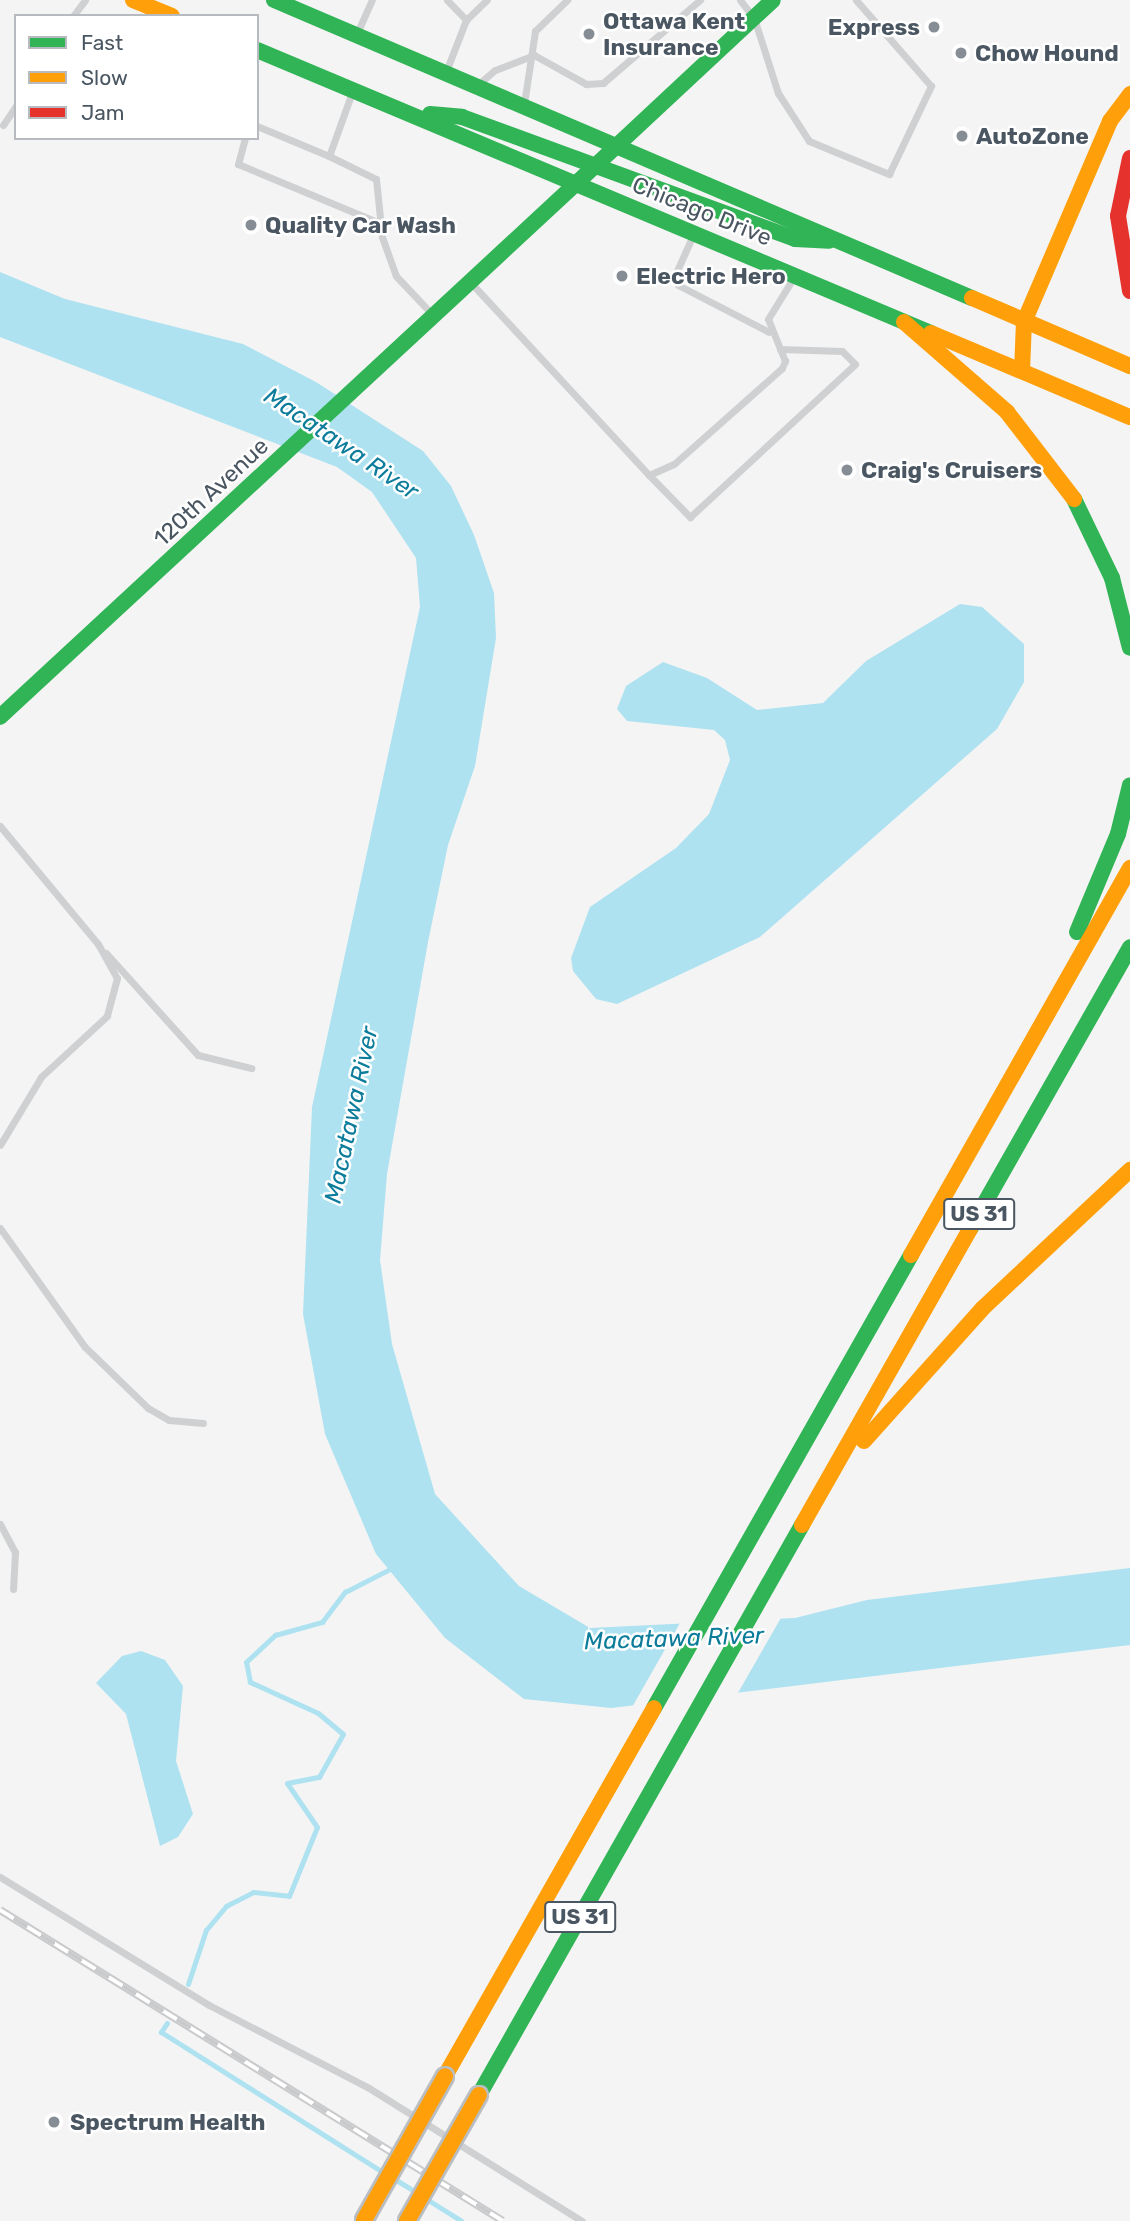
<!DOCTYPE html>
<style>
body{margin:0}
#map{position:relative;width:1130px;height:2221px;overflow:hidden;background:#f4f4f4;font-family:Rubik,sans-serif}
div>[style]{position:absolute}
[style*='--x']{left:calc(var(--x)*1px);top:calc(var(--y)*1px);width:calc(var(--w)*1px);rotate:calc(var(--a)*1deg)}
.water>*{inset:0;background:#aee2f0}
.pier>*{inset:0;background:#f4f4f4}
.stream>*{height:5px;margin:-2.5px;padding:0 2.5px;transform-origin:2.5px;border-radius:2.5px;background:#aee2f0}
.lane>*{height:7px;margin:-3.5px;padding:0 3.5px;transform-origin:3.5px;border-radius:3.5px;background:#ced0d2}
.fast>*{height:16px;margin:-8px;padding:0 8px;transform-origin:8px;border-radius:8px;background:#30b455}
.slow>*{height:16px;margin:-8px;padding:0 8px;transform-origin:8px;border-radius:8px;background:#ff9f0a}
.jam>*{height:16px;margin:-8px;padding:0 8px;transform-origin:8px;border-radius:8px;background:#e5322d}
.rail>*{height:8px;margin-top:-4px;transform-origin:0;background:repeating-linear-gradient(90deg,#fff 0 16px,#c9cacc 0 32px);box-sizing:border-box;border-block:2px solid #c9cacc}
.bridges{filter:drop-shadow(2px 0 #b9bec3) drop-shadow(-2px 0 #b9bec3) drop-shadow(0 2px #b9bec3) drop-shadow(0 -2px #b9bec3)}
.slow-bridge>*{height:16px;margin:-8px;padding:0 8px;transform-origin:8px;border-radius:8px;background:#ff9f0a}
.dots>*{width:19px;height:19px;translate:-50% -50%;box-sizing:border-box;border:4px solid #fff;border-radius:50%}
span{translate:-50% -50%;white-space:nowrap;text-align:center;line-height:1.15;-webkit-text-stroke:5px #fff;paint-order:stroke}
.shield-label span{padding:2px 5px;background:#fff;border:2px solid;border-radius:5px;-webkit-text-stroke-width:0}
.shield-label{font-size:21px;color:#4a5661;font-weight:700}
.poi-label{font-size:23px;color:#4a5661;font-weight:700}
.left{translate:0 -50%;text-align:left}
.right{translate:-100% -50%;text-align:right}
.street-label{font-size:23px;color:#4a5661}
.water-label{font-size:24px;color:#0c7c9b;font-style:italic}
.legend{position:absolute;left:14px;top:14px;width:245px;height:126px;box-sizing:border-box;background:#fff;border:2px solid #b7bbc0;margin:0;padding:9px 12px;list-style:none;font-size:21px;color:#4a5661}
.legend li{display:flex;align-items:center;gap:14px;height:35px}
.legend b{width:35px;border:2px solid #b7bbc0}
</style>
<div id="map">
<div class="water">
<i style="clip-path:polygon(0 272px,65px 299px,243px 344px,316px 382px,423px 451px,451px 486px,474px 535px,494px 593px,496px 638px,475px 766px,448px 845px,428px 942px,387px 1174px,380px 1260px,392px 1344px,435px 1494px,519px 1586px,590px 1628px,795px 1618px,867px 1600px,1130px 1568px,1130px 1645px,611px 1708px,524px 1699px,445px 1638px,376px 1554px,325px 1434px,303px 1314px,312px 1107px,420px 607px,416px 558px,372px 492px,337px 467px,0 337px)"></i>
<i style="clip-path:polygon(960px 604px,982px 607px,1024px 644px,1024px 682px,997px 729px,760px 937px,617px 1004px,596px 999px,573px 971px,571px 958px,590px 907px,676px 848px,709px 814px,730px 760px,725px 740px,714px 730px,627px 721px,617px 709px,626px 686px,663px 662px,707px 678px,757px 710px,823px 703px,866px 661px)"></i>
<i style="clip-path:polygon(141px 1651px,165px 1660px,183px 1686px,176px 1761px,193px 1814px,178px 1837px,160px 1846px,126px 1714px,96px 1683px,122px 1656px)"></i>
</div>
<div class="pier">
<i style="clip-path:polygon(782px 1616px,735px 1698px,631px 1709px,680px 1623px)"></i>
</div>
<div class="stream">
<i style="--x:188;--y:1984;--w:57;--a:-71.6"></i>
<i style="--x:206;--y:1930;--w:31;--a:-50"></i>
<i style="--x:226;--y:1906;--w:30;--a:-27"></i>
<i style="--x:253;--y:1892;--w:36;--a:6"></i>
<i style="--x:289;--y:1896;--w:74;--a:-67.9"></i>
<i style="--x:317;--y:1827;--w:53;--a:-124.3"></i>
<i style="--x:287;--y:1783;--w:33;--a:-11"></i>
<i style="--x:319;--y:1777;--w:49;--a:-60.8"></i>
<i style="--x:343;--y:1734;--w:33;--a:-140"></i>
<i style="--x:318;--y:1713;--w:75;--a:-155.5"></i>
<i style="--x:250;--y:1682;--w:20;--a:-101"></i>
<i style="--x:246;--y:1662;--w:40;--a:-43"></i>
<i style="--x:275;--y:1635;--w:49;--a:-15.5"></i>
<i style="--x:322;--y:1622;--w:38;--a:-53"></i>
<i style="--x:345;--y:1592;--w:53;--a:-27.1"></i>
<i style="--x:167;--y:2023;--w:11;--a:124"></i>
<i style="--x:161;--y:2032;--w:260;--a:32.3"></i>
<i style="--x:396;--y:2180;--w:21;--a:31"></i>
<i style="--x:428;--y:2200;--w:39;--a:32"></i>
</div>
<div class="lane">
<i style="--x:447;--y:0;--w:28;--a:46"></i>
<i style="--x:740;--y:0;--w:23;--a:52"></i>
<i style="--x:754;--y:18;--w:79;--a:72.3"></i>
<i style="--x:778;--y:93;--w:57;--a:57.1"></i>
<i style="--x:809;--y:141;--w:87;--a:22.4"></i>
<i style="--x:889;--y:174;--w:98;--a:-64.5"></i>
<i style="--x:931;--y:86;--w:114;--a:-131.1"></i>
<i style="--x:73;--y:16;--w:20;--a:-53"></i>
<i style="--x:358;--y:31;--w:34;--a:-66"></i>
<i style="--x:447;--y:69;--w:53;--a:-68.8"></i>
<i style="--x:466;--y:20;--w:29;--a:-44"></i>
<i style="--x:481;--y:82;--w:18;--a:-41"></i>
<i style="--x:495;--y:70;--w:42;--a:-21"></i>
<i style="--x:534;--y:55;--w:60;--a:29.1"></i>
<i style="--x:586;--y:84;--w:17;--a:-3"></i>
<i style="--x:603;--y:83;--w:128;--a:-40.6"></i>
<i style="--x:351;--y:95;--w:65;--a:109.8"></i>
<i style="--x:329;--y:156;--w:52;--a:26.1"></i>
<i style="--x:376;--y:179;--w:58;--a:84.1"></i>
<i style="--x:382;--y:237;--w:41;--a:70.3"></i>
<i style="--x:396;--y:276;--w:50;--a:46.6"></i>
<i style="--x:524;--y:104;--w:74;--a:-81.4"></i>
<i style="--x:535;--y:31;--w:45;--a:-44.1"></i>
<i style="--x:3;--y:125;--w:23;--a:-56"></i>
<i style="--x:257;--y:126;--w:78;--a:22.6"></i>
<i style="--x:245;--y:138;--w:27;--a:105"></i>
<i style="--x:238;--y:164;--w:154;--a:22.6"></i>
<i style="--x:693;--y:235;--w:44;--a:114.2"></i>
<i style="--x:675;--y:275;--w:10;--a:73"></i>
<i style="--x:678;--y:285;--w:102;--a:27.3"></i>
<i style="--x:473;--y:285;--w:259;--a:47.2"></i>
<i style="--x:649;--y:475;--w:27;--a:-24"></i>
<i style="--x:674;--y:464;--w:144;--a:-41.6"></i>
<i style="--x:782;--y:368;--w:8;--a:-67"></i>
<i style="--x:785;--y:361;--w:45;--a:-112"></i>
<i style="--x:768;--y:319;--w:46;--a:-58.4"></i>
<i style="--x:649;--y:475;--w:59;--a:45.7"></i>
<i style="--x:690;--y:517;--w:225;--a:-42.8"></i>
<i style="--x:855;--y:364;--w:18;--a:-135"></i>
<i style="--x:842;--y:351;--w:62;--a:-178.2"></i>
<i style="--x:0;--y:826;--w:153;--a:50.3"></i>
<i style="--x:98;--y:944;--w:39;--a:61"></i>
<i style="--x:117;--y:978;--w:39;--a:105"></i>
<i style="--x:107;--y:1016;--w:90;--a:137.3"></i>
<i style="--x:41;--y:1077;--w:79;--a:121.1"></i>
<i style="--x:106;--y:953;--w:137;--a:48"></i>
<i style="--x:198;--y:1055;--w:55;--a:13.8"></i>
<i style="--x:0;--y:1228;--w:146;--a:54.5"></i>
<i style="--x:85;--y:1347;--w:88;--a:44.1"></i>
<i style="--x:148;--y:1408;--w:24;--a:30"></i>
<i style="--x:169;--y:1420;--w:34;--a:5"></i>
<i style="--x:0;--y:1524;--w:32;--a:62"></i>
<i style="--x:15;--y:1552;--w:37;--a:93"></i>
<i style="--x:0;--y:1877;--w:245;--a:31.5"></i>
<i style="--x:209;--y:2005;--w:180;--a:27.4"></i>
<i style="--x:369;--y:2088;--w:251;--a:32"></i>
</div>
<div class="fast">
<i style="--x:274;--y:0;--w:759;--a:23.12"></i>
<i style="--x:257;--y:50;--w:731;--a:22.78"></i>
<i style="--x:430;--y:114;--w:32;--a:5"></i>
<i style="--x:462;--y:117;--w:355;--a:20.1"></i>
<i style="--x:795;--y:239;--w:34;--a:3"></i>
<i style="--x:595;--y:166;--w:243;--a:-43"></i>
<i style="--x:1074;--y:499;--w:88;--a:64.3"></i>
<i style="--x:1112;--y:578;--w:72;--a:75.6"></i>
<i style="--x:0;--y:717;--w:811;--a:-42.8"></i>
<i style="--x:1077;--y:932;--w:106;--a:-67.3"></i>
<i style="--x:1118;--y:834;--w:50;--a:-76.2"></i>
<i style="--x:970;--y:1229;--w:324;--a:-60.4"></i>
<i style="--x:654;--y:1708;--w:521;--a:-60.43"></i>
<i style="--x:479;--y:2095;--w:655;--a:-60.46"></i>
</div>
<div class="slow">
<i style="--x:133;--y:0;--w:42;--a:22.3"></i>
<i style="--x:972;--y:298;--w:172;--a:23.3"></i>
<i style="--x:904;--y:322;--w:137;--a:41.1"></i>
<i style="--x:1007;--y:412;--w:110;--a:52.4"></i>
<i style="--x:931;--y:333;--w:216;--a:22.9"></i>
<i style="--x:1022;--y:371;--w:49;--a:-87.7"></i>
<i style="--x:1024;--y:322;--w:219;--a:-66.8"></i>
<i style="--x:1110;--y:121;--w:34;--a:-53"></i>
<i style="--x:911;--y:1255;--w:445;--a:-60.5"></i>
<i style="--x:864;--y:1441;--w:178;--a:-48.2"></i>
<i style="--x:983;--y:1308;--w:202;--a:-43.2"></i>
<i style="--x:802;--y:1525;--w:340;--a:-60.4"></i>
<i style="--x:445;--y:2076;--w:423;--a:-60.4"></i>
</div>
<div class="jam">
<i style="--x:1130;--y:158;--w:59;--a:101.7"></i>
<i style="--x:1118;--y:216;--w:76;--a:80.9"></i>
</div>
<div class="rail">
<i style="--x:0;--y:1910;--w:591;--a:31.73"></i>
</div>
<div class="bridges">
<div class="slow-bridge">
<i style="--x:364;--y:2220;--w:165;--a:-60.6"></i>
<i style="--x:407;--y:2221;--w:145;--a:-60.3"></i>
</div>
</div>
<div class="dots">
<i style="left:934px;top:27px;background:#868d94"></i>
<i style="left:589px;top:34px;background:#868d94"></i>
<i style="left:961px;top:53px;background:#868d94"></i>
<i style="left:962px;top:136px;background:#868d94"></i>
<i style="left:251px;top:225px;background:#868d94"></i>
<i style="left:622px;top:276px;background:#868d94"></i>
<i style="left:847px;top:470px;background:#868d94"></i>
<i style="left:54px;top:2122px;background:#868d94"></i>
</div>
<div class="shield-label">
<span style="left:979px;top:1214px">US 31</span>
<span style="left:580px;top:1917px">US 31</span>
</div>
<div class="poi-label">
<span class="left" style="left:603px;top:34px">Ottawa Kent<br>Insurance</span>
<span class="right" style="left:920px;top:27px">Express</span>
<span class="left" style="left:975px;top:53px">Chow Hound</span>
<span class="left" style="left:976px;top:136px">AutoZone</span>
<span class="left" style="left:265px;top:225px">Quality Car Wash</span>
<span class="left" style="left:636px;top:276px">Electric Hero</span>
<span class="left" style="left:861px;top:470px">Craig's Cruisers</span>
<span class="left" style="left:70px;top:2122px">Spectrum Health</span>
</div>
<div class="street-label">
<span style="left:702px;top:211px;rotate:22deg">Chicago Drive</span>
<span style="left:211px;top:492px;rotate:-43deg">120th Avenue</span>
</div>
<div class="water-label">
<span style="left:341px;top:444px;rotate:34deg">Macatawa River</span>
<span style="left:352px;top:1115px;rotate:-78deg">Macatawa River</span>
<span style="left:674px;top:1639px;rotate:-2deg">Macatawa River</span>
</div>
<ul class="legend">
<li><b style="height:9px;background:#30b455"></b>Fast</li>
<li><b style="height:9px;background:#ff9f0a"></b>Slow</li>
<li><b style="height:9px;background:#e5322d"></b>Jam</li>
</ul>
</div>
